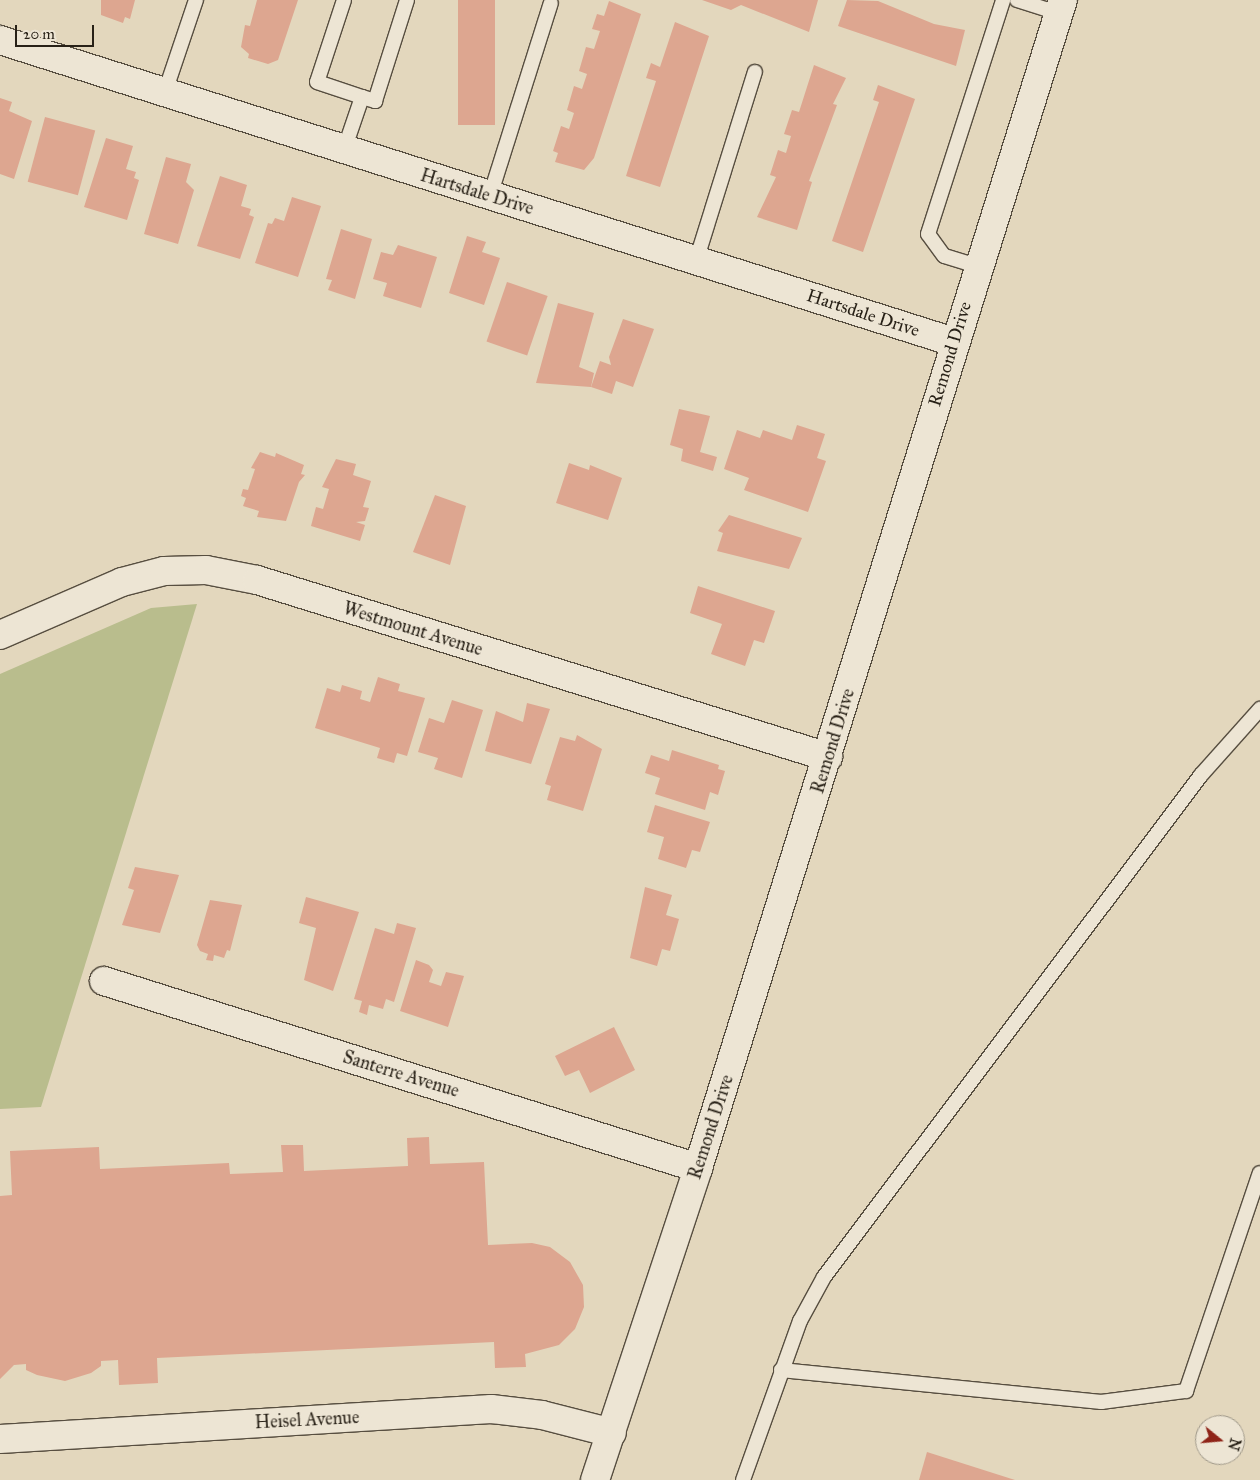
<!DOCTYPE html>
<style>
body{margin:0}
#map{position:relative;width:1260px;height:1480px;overflow:hidden;background:#e3d7bd;font-family:"IM FELL Great Primer",serif}
div>[style]{position:absolute}
[style*='--x']{left:calc(var(--x)*1px);top:calc(var(--y)*1px);width:calc(var(--w)*1px);rotate:calc(var(--a)*1deg)}
.green>*{inset:0;background:#b9bd8d}
.building>*{inset:0;background:#dda690;transform-origin:0 0}
.roads{filter:drop-shadow(1px 0 #574e40) drop-shadow(-1px 0 #574e40) drop-shadow(0 1px #574e40) drop-shadow(0 -1px #574e40)}
.lane>*{height:14px;margin:-7px;padding:0 7px;transform-origin:7px;border-radius:7px;background:#ede5d4}
.street>*{height:28px;margin:-14px;padding:0 14px;transform-origin:14px;border-radius:14px;background:#ede5d4}
.secondary>*{height:28px;margin:-14px;padding:0 14px;transform-origin:14px;border-radius:14px;background:#ede5d4}
span{translate:-50% -50%;white-space:nowrap;text-align:center;line-height:1.15;-webkit-text-stroke:4.5px #ede5d4;paint-order:stroke}
.street-label{font-size:18px;color:#282117}
.north{position:absolute;left:1195px;top:1415px;width:50px;height:50px;box-sizing:border-box;background:#ede5d4;border:1px solid #9e9788;border-radius:50%;rotate:107deg;font-size:14px;font-weight:700;line-height:20px;text-align:center;color:#282117}
.north::after{content:'';display:block;margin:auto;width:18px;height:22px;background:#8f2418;clip-path:polygon(50% 0,100% 100%,50% 72%,0 100%)}
.scale{position:absolute;left:15px;top:25px;width:79px;height:22px;box-sizing:border-box;border:2px solid #282117;border-top:0;padding-left:6px;font-size:15px;line-height:18px;white-space:nowrap;color:#282117;-webkit-text-stroke:4px #ede5d4;paint-order:stroke}
</style>
<div id="map">
<div class="green">
<i style="clip-path:polygon(197px 604px,41px 1107px,0 1109px,0 674px,151px 608px)"></i>
</div>
<div class="building">
<i style="clip-path:polygon(101px 0,135px 0,130px 19px,125px 17px,123px 23px,101px 15px)"></i>
<i style="clip-path:polygon(257px 0,298px 0,278px 60px,268px 64px,248px 58px,249px 54px,241px 47px,245px 25px,250px 26px)"></i>
<i style="left:458px;top:0;width:37px;height:125px"></i>
<i style="clip-path:polygon(702px 0,818px 0,809px 32px,741px 5px,731px 10px)"></i>
<i style="clip-path:polygon(847px 0,878px 1px,934px 24px,965px 30px,956px 66px,838px 26px)"></i>
<i style="clip-path:polygon(609px 1px,641px 14px,594px 158px,584px 170px,555px 162px,558px 153px,553px 151px,561px 126px,569px 129px,574px 113px,567px 110px,574px 86px,582px 89px,587px 74px,579px 71px,586px 47px,594px 49px,600px 31px,592px 29px,597px 14px,604px 16px)"></i>
<i style="clip-path:polygon(675px 22px,709px 36px,660px 187px,626px 176px,656px 81px,646px 78px,651px 63px,660px 67px)"></i>
<i style="clip-path:polygon(814px 65px,846px 78px,833px 104px,837px 105px,809px 181px,812px 182px,797px 230px,757px 217px,776px 177px,770px 175px,778px 150px,786px 153px,791px 136px,784px 134px,792px 110px,799px 112px)"></i>
<i style="clip-path:polygon(878px 85px,915px 99px,863px 252px,832px 241px,879px 102px,873px 100px)"></i>
<i style="clip-path:polygon(0 98px,12px 102px,9px 111px,32px 121px,14px 179px,0 174px)"></i>
<i style="left:45px;top:117px;width:52px;height:67px;rotate:15deg"></i>
<i style="clip-path:polygon(106px 138px,133px 146px,126px 169px,136px 172px,134px 178px,139px 180px,127px 220px,84px 207px)"></i>
<i style="clip-path:polygon(166px 157px,191px 164px,186px 182px,194px 190px,178px 244px,144px 234px)"></i>
<i style="clip-path:polygon(220px 176px,247px 185px,241px 206px,251px 209px,249px 215px,254px 217px,240px 259px,197px 246px)"></i>
<i style="clip-path:polygon(292px 197px,321px 206px,298px 277px,255px 263px,268px 223px,272px 224px,275px 218px,284px 221px)"></i>
<i style="clip-path:polygon(341px 229px,372px 239px,355px 299px,328px 290px,332px 280px,326px 279px)"></i>
<i style="clip-path:polygon(467px 236px,486px 242px,482px 252px,500px 258px,484px 305px,449px 293px)"></i>
<i style="clip-path:polygon(398px 245px,437px 257px,421px 308px,383px 296px,387px 283px,373px 279px,381px 252px,393px 255px)"></i>
<i style="left:507px;top:282px;width:43px;height:63px;rotate:19deg"></i>
<i style="clip-path:polygon(558px 303px,594px 313px,579px 367px,594px 373px,591px 387px,536px 383px)"></i>
<i style="clip-path:polygon(623px 319px,654px 329px,633px 387px,616px 381px,612px 394px,591px 387px,600px 361px,611px 365px,609px 357px)"></i>
<i style="clip-path:polygon(679px 409px,710px 416px,700px 452px,717px 457px,713px 471px,681px 461px,683px 449px,670px 445px)"></i>
<i style="clip-path:polygon(797px 425px,825px 434px,817px 458px,826px 461px,808px 512px,744px 490px,749px 478px,724px 469px,737px 430px,760px 438px,763px 430px,792px 440px)"></i>
<i style="clip-path:polygon(260px 452px,275px 457px,276px 453px,304px 465px,301px 474px,305px 475px,299px 482px,286px 521px,257px 517px,259px 511px,243px 506px,246px 498px,241px 496px,243px 489px,248px 490px,255px 469px,251px 468px)"></i>
<i style="clip-path:polygon(336px 459px,356px 464px,353px 475px,371px 481px,363px 507px,369px 508px,365px 521px,356px 522px,365px 525px,360px 541px,311px 526px,316px 507px,323px 509px,329px 489px,322px 487px)"></i>
<i style="clip-path:polygon(569px 463px,589px 470px,590px 465px,622px 478px,608px 520px,556px 503px)"></i>
<i style="clip-path:polygon(435px 495px,466px 506px,450px 565px,413px 552px)"></i>
<i style="clip-path:polygon(729px 515px,802px 538px,789px 569px,717px 551px,723px 533px,718px 531px)"></i>
<i style="clip-path:polygon(698px 586px,775px 611px,764px 643px,754px 640px,745px 666px,711px 654px,722px 624px,690px 613px)"></i>
<i style="clip-path:polygon(378px 677px,400px 684px,398px 691px,425px 698px,407px 756px,397px 753px,394px 763px,377px 758px,380px 748px,315px 728px,327px 688px,340px 692px,342px 685px,362px 691px,360px 699px,370px 702px)"></i>
<i style="clip-path:polygon(452px 700px,483px 710px,462px 778px,434px 769px,438px 758px,418px 752px,429px 718px,444px 723px)"></i>
<i style="clip-path:polygon(527px 703px,550px 709px,531px 764px,485px 751px,496px 711px,523px 722px)"></i>
<i style="clip-path:polygon(577px 735px,602px 749px,583px 811px,547px 800px,551px 786px,545px 784px,560px 737px,575px 741px)"></i>
<i style="clip-path:polygon(672px 750px,719px 765px,718px 769px,725px 771px,718px 795px,710px 792px,705px 810px,655px 794px,660px 778px,645px 773px,651px 755px,669px 761px)"></i>
<i style="clip-path:polygon(655px 805px,710px 822px,700px 852px,692px 850px,686px 868px,658px 859px,664px 837px,647px 832px)"></i>
<i style="clip-path:polygon(135px 867px,179px 875px,160px 933px,122px 925px,134px 890px,128px 888px)"></i>
<i style="clip-path:polygon(645px 887px,672px 895px,666px 915px,679px 919px,670px 951px,662px 949px,657px 966px,630px 958px)"></i>
<i style="clip-path:polygon(306px 897px,359px 912px,333px 991px,304px 980px,316px 928px,299px 923px)"></i>
<i style="clip-path:polygon(210px 900px,242px 905px,230px 951px,227px 950px,224px 958px,214px 955px,213px 961px,206px 960px,208px 954px,200px 951px,197px 945px)"></i>
<i style="clip-path:polygon(397px 923px,416px 928px,394px 1002px,386px 999px,383px 1009px,369px 1005px,367px 1015px,359px 1012px,362px 1001px,354px 999px,375px 928px,394px 934px)"></i>
<i style="clip-path:polygon(416px 960px,429px 965px,433px 970px,429px 982px,441px 986px,446px 972px,464px 976px,448px 1027px,400px 1011px)"></i>
<i style="clip-path:polygon(614px 1027px,635px 1070px,590px 1093px,579px 1070px,565px 1076px,555px 1056px)"></i>
<i style="clip-path:polygon(429px 1137px,430px 1164px,484px 1162px,488px 1245px,532px 1243px,550px 1247px,570px 1262px,583px 1285px,584px 1307px,575px 1329px,559px 1345px,525px 1354px,526px 1367px,495px 1368px,494px 1342px,157px 1358px,158px 1383px,119px 1385px,118px 1360px,101px 1361px,101px 1366px,91px 1373px,65px 1381px,37px 1375px,26px 1370px,26px 1364px,14px 1365px,0 1379px,0 1196px,12px 1195px,10px 1151px,99px 1147px,100px 1169px,229px 1163px,230px 1174px,283px 1172px,281px 1145px,303px 1145px,304px 1171px,408px 1166px,407px 1138px)"></i>
<i style="clip-path:polygon(927px 1452px,1015px 1480px,919px 1480px)"></i>
</div>
<div class="roads">
<div class="lane">
<i style="--x:344;--y:0;--w:86;--a:108.2"></i>
<i style="--x:317;--y:82;--w:47;--a:18.4"></i>
<i style="--x:1017;--y:0;--w:43;--a:17.6"></i>
<i style="--x:165;--y:92;--w:97;--a:-71.4"></i>
<i style="--x:344;--y:150;--w:56;--a:-71.2"></i>
<i style="--x:362;--y:97;--w:14;--a:17"></i>
<i style="--x:375;--y:101;--w:106;--a:-72.4"></i>
<i style="--x:490;--y:196;--w:202;--a:-72.5"></i>
<i style="--x:696;--y:261;--w:198;--a:-72.7"></i>
<i style="--x:977;--y:266;--w:34;--a:-163"></i>
<i style="--x:944;--y:256;--w:27;--a:-126"></i>
<i style="--x:928;--y:234;--w:246;--a:-72.2"></i>
<i style="--x:781;--y:1370;--w:322;--a:5.7"></i>
<i style="--x:1101;--y:1402;--w:86;--a:-7.4"></i>
<i style="--x:1186;--y:1391;--w:230;--a:-71.3"></i>
<i style="--x:743;--y:1480;--w:169;--a:-70.3"></i>
<i style="--x:800;--y:1321;--w:50;--a:-61.4"></i>
<i style="--x:824;--y:1277;--w:628;--a:-53.09"></i>
<i style="--x:1201;--y:775;--w:89;--a:-48.2"></i>
</div>
<div class="street">
<i style="--x:0;--y:40;--w:1001;--a:17.57"></i>
<i style="--x:0;--y:635;--w:133;--a:-23.5"></i>
<i style="--x:122;--y:582;--w:43;--a:-14.7"></i>
<i style="--x:164;--y:571;--w:42;--a:-1.4"></i>
<i style="--x:206;--y:570;--w:52;--a:11.1"></i>
<i style="--x:257;--y:580;--w:598;--a:17.22"></i>
<i style="--x:104;--y:981;--w:623;--a:17.47"></i>
<i style="--x:0;--y:1439;--w:492;--a:-3.5"></i>
<i style="--x:491;--y:1409;--w:51;--a:6.7"></i>
<i style="--x:542;--y:1415;--w:72;--a:14.4"></i>
</div>
<div class="secondary">
<i style="--x:595;--y:1480;--w:329;--a:-71.7"></i>
<i style="--x:698;--y:1168;--w:1224;--a:-72.65"></i>
</div>
</div>
<div class="street-label">
<span style="left:477px;top:192px;rotate:17deg">Hartsdale Drive</span>
<span style="left:863px;top:313px;rotate:18deg">Hartsdale Drive</span>
<span style="left:950px;top:354px;rotate:-73deg">Remond Drive</span>
<span style="left:413px;top:629px;rotate:17deg">Westmount Avenue</span>
<span style="left:833px;top:741px;rotate:-73deg">Remond Drive</span>
<span style="left:401px;top:1074px;rotate:17deg">Santerre Avenue</span>
<span style="left:711px;top:1127px;rotate:-72deg">Remond Drive</span>
<span style="left:307px;top:1420px;rotate:-3deg">Heisel Avenue</span>
</div>
<div class="north">N</div>
<div class="scale">20 m</div>
</div>
